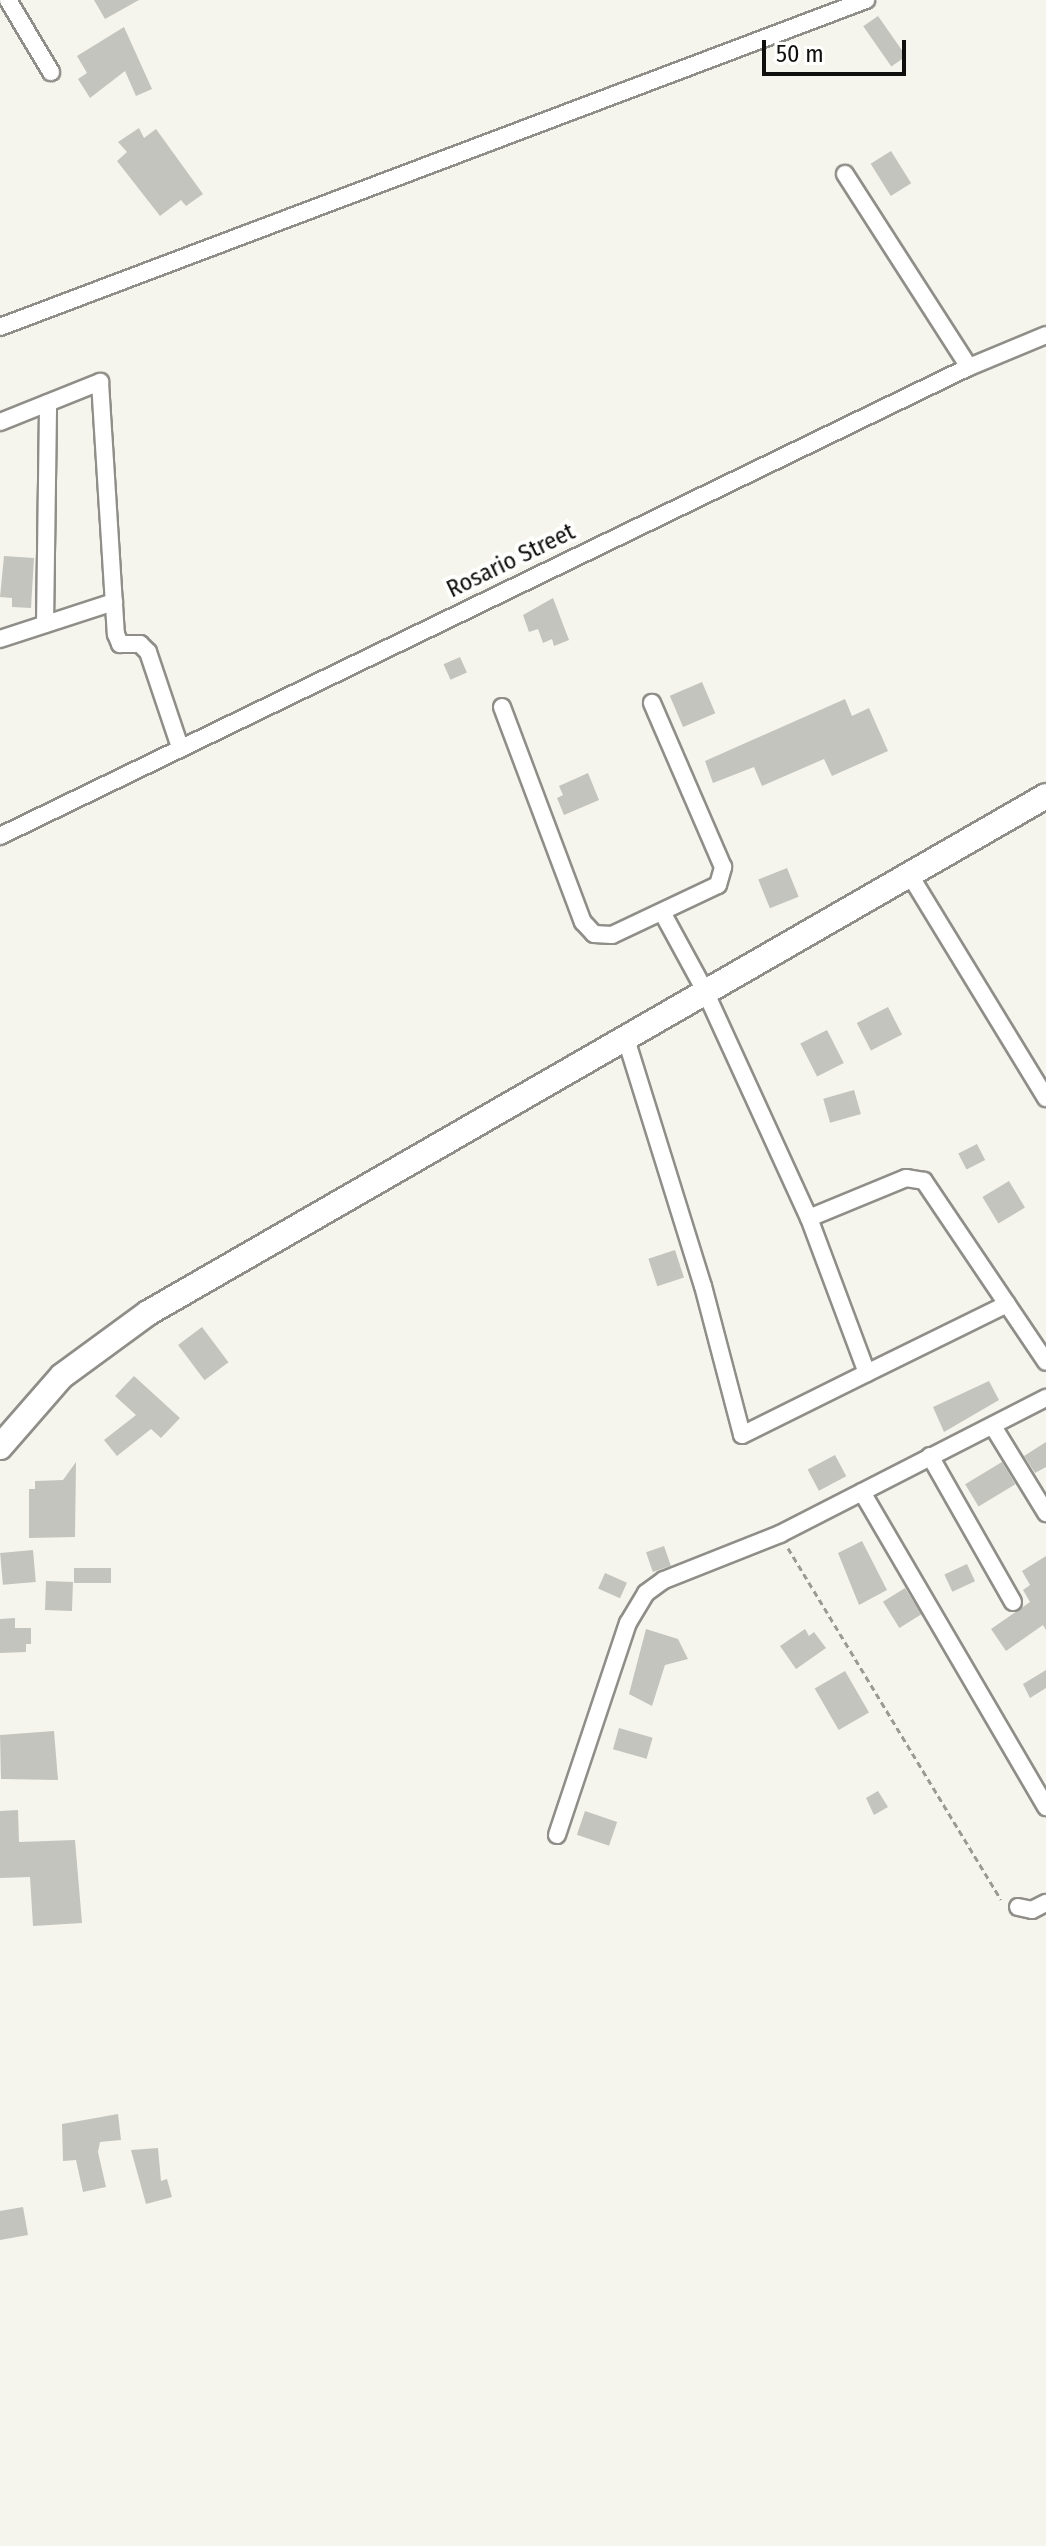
<!DOCTYPE html>
<style>
body{margin:0}
#map{position:relative;width:1046px;height:2546px;overflow:hidden;background:#f5f5ee;font-family:"Fira Sans Condensed",sans-serif}
div>[style]{position:absolute}
[style*='--x']{left:calc(var(--x)*1px);top:calc(var(--y)*1px);width:calc(var(--w)*1px);rotate:calc(var(--a)*1deg)}
.building>*{inset:0;background:#c4c4be;transform-origin:0 0}
.path>*{height:3px;margin-top:-1.5px;transform-origin:0;background:repeating-linear-gradient(90deg,#9a9a95 0 6px,transparent 0 10px)}
.roads{filter:drop-shadow(2px 0 #8f8e88) drop-shadow(-2px 0 #8f8e88) drop-shadow(0 2px #8f8e88) drop-shadow(0 -2px #8f8e88)}
.street>*{height:16px;margin:-8px;padding:0 8px;transform-origin:8px;border-radius:8px;background:#fff}
.secondary>*{height:24px;margin:-12px;padding:0 12px;transform-origin:12px;border-radius:12px;background:#fff}
span{translate:-50% -50%;white-space:nowrap;text-align:center;line-height:1.15;-webkit-text-stroke:8px #fffffe;paint-order:stroke}
.street-label{font-size:24px;color:#0f0f0d}
.scale{position:absolute;left:762px;top:40px;width:144px;height:36px;box-sizing:border-box;border:4px solid #0f0f0d;border-top:0;padding-left:10px;font-size:24px;line-height:28px;white-space:nowrap;color:#0f0f0d;-webkit-text-stroke:6px #fffffe;paint-order:stroke}
</style>
<div id="map">
<div class="building">
<i style="clip-path:polygon(94px 0,139px 0,105px 19px)"></i>
<i style="left:878px;top:16px;width:49px;height:18px;rotate:55deg"></i>
<i style="clip-path:polygon(124px 27px,152px 89px,136px 96px,125px 71px,90px 98px,78px 79px,87px 73px,77px 56px)"></i>
<i style="clip-path:polygon(139px 128px,144px 138px,156px 129px,203px 194px,186px 206px,181px 200px,160px 216px,117px 161px,127px 152px,118px 142px)"></i>
<i style="left:891px;top:151px;width:38px;height:24px;rotate:58deg"></i>
<i style="clip-path:polygon(4px 556px,34px 558px,31px 608px,12px 607px,12px 598px,0 597px)"></i>
<i style="clip-path:polygon(553px 598px,569px 640px,554px 646px,552px 639px,543px 643px,538px 629px,529px 632px,523px 615px)"></i>
<i style="left:460px;top:657px;width:17px;height:18px;rotate:66deg"></i>
<i style="left:702px;top:682px;width:34px;height:35px;rotate:67deg"></i>
<i style="clip-path:polygon(845px 699px,852px 716px,869px 708px,888px 751px,832px 776px,824px 759px,762px 786px,754px 767px,713px 783px,705px 761px)"></i>
<i style="clip-path:polygon(588px 773px,599px 800px,564px 815px,557px 798px,563px 795px,559px 786px)"></i>
<i style="left:787px;top:868px;width:31px;height:31px;rotate:68deg"></i>
<i style="left:888px;top:1007px;width:31px;height:35px;rotate:63deg"></i>
<i style="left:827px;top:1030px;width:37px;height:30px;rotate:63deg"></i>
<i style="left:854px;top:1090px;width:25px;height:32px;rotate:74deg"></i>
<i style="left:977px;top:1144px;width:18px;height:21px;rotate:63deg"></i>
<i style="left:1009px;top:1181px;width:31px;height:31px;rotate:59deg"></i>
<i style="left:675px;top:1250px;width:29px;height:28px;rotate:72deg"></i>
<i style="left:202px;top:1327px;width:44px;height:30px;rotate:53deg"></i>
<i style="clip-path:polygon(134px 1376px,180px 1418px,161px 1438px,151px 1429px,117px 1456px,104px 1440px,136px 1415px,115px 1396px)"></i>
<i style="clip-path:polygon(989px 1381px,999px 1400px,944px 1432px,933px 1407px)"></i>
<i style="clip-path:polygon(1046px 1442px,1046px 1467px,1035px 1473px,1024px 1456px)"></i>
<i style="left:835px;top:1455px;width:24px;height:31px;rotate:62deg"></i>
<i style="clip-path:polygon(76px 1462px,75px 1537px,29px 1538px,29px 1489px,35px 1489px,35px 1481px,63px 1480px)"></i>
<i style="left:1002px;top:1462px;width:26px;height:43px;rotate:59deg"></i>
<i style="clip-path:polygon(862px 1541px,887px 1590px,859px 1605px,838px 1553px)"></i>
<i style="left:664px;top:1546px;width:21px;height:19px;rotate:71deg"></i>
<i style="left:33px;top:1550px;width:32px;height:33px;rotate:85deg"></i>
<i style="clip-path:polygon(1046px 1556px,1046px 1630px,1043px 1625px,1006px 1651px,991px 1629px,1030px 1602px,1023px 1590px,1030px 1585px,1022px 1571px)"></i>
<i style="left:967px;top:1564px;width:19px;height:25px;rotate:65deg"></i>
<i style="left:111px;top:1568px;width:15px;height:37px;rotate:90deg"></i>
<i style="left:605px;top:1573px;width:24px;height:17px;rotate:24deg"></i>
<i style="left:46px;top:1581px;width:27px;height:29px;rotate:2deg"></i>
<i style="left:905px;top:1588px;width:31px;height:26px;rotate:58deg"></i>
<i style="clip-path:polygon(15px 1618px,15px 1628px,31px 1628px,31px 1644px,26px 1644px,26px 1652px,0 1653px,0 1619px)"></i>
<i style="clip-path:polygon(646px 1629px,678px 1639px,688px 1659px,665px 1665px,652px 1706px,629px 1694px)"></i>
<i style="clip-path:polygon(805px 1629px,809px 1636px,814px 1632px,826px 1648px,796px 1669px,780px 1646px)"></i>
<i style="clip-path:polygon(1046px 1670px,1046px 1688px,1030px 1698px,1023px 1684px)"></i>
<i style="left:845px;top:1671px;width:48px;height:35px;rotate:60deg"></i>
<i style="left:619px;top:1728px;width:35px;height:22px;rotate:16deg"></i>
<i style="clip-path:polygon(54px 1731px,58px 1780px,1px 1779px,0 1735px)"></i>
<i style="clip-path:polygon(878px 1791px,888px 1807px,874px 1815px,866px 1798px)"></i>
<i style="clip-path:polygon(18px 1810px,19px 1842px,75px 1840px,82px 1923px,33px 1926px,30px 1877px,0 1878px,0 1811px)"></i>
<i style="left:585px;top:1811px;width:34px;height:25px;rotate:19deg"></i>
<i style="clip-path:polygon(118px 2114px,121px 2140px,100px 2142px,98px 2152px,106px 2187px,83px 2192px,76px 2160px,63px 2161px,62px 2124px)"></i>
<i style="clip-path:polygon(158px 2148px,161px 2181px,167px 2179px,172px 2197px,146px 2204px,131px 2150px)"></i>
<i style="clip-path:polygon(23px 2207px,28px 2235px,0 2240px,0 2211px)"></i>
</div>
<div class="path">
<i style="--x:788;--y:1548;--w:411;--a:58.8"></i>
</div>
<div class="roads">
<div class="street">
<i style="--x:8;--y:0;--w:84;--a:59.2"></i>
<i style="--x:845;--y:174;--w:229;--a:57.3"></i>
<i style="--x:0;--y:327;--w:926;--a:-20.69"></i>
<i style="--x:0;--y:422;--w:108;--a:-21.8"></i>
<i style="--x:100;--y:382;--w:253;--a:86.4"></i>
<i style="--x:116;--y:634;--w:11;--a:68"></i>
<i style="--x:120;--y:644;--w:20;--a:0"></i>
<i style="--x:140;--y:644;--w:11;--a:45"></i>
<i style="--x:148;--y:652;--w:100;--a:71.4"></i>
<i style="--x:45;--y:624;--w:221;--a:-89.2"></i>
<i style="--x:0;--y:639;--w:120;--a:-18"></i>
<i style="--x:502;--y:707;--w:230;--a:69.4"></i>
<i style="--x:583;--y:922;--w:16;--a:47"></i>
<i style="--x:594;--y:934;--w:18;--a:3"></i>
<i style="--x:612;--y:935;--w:117;--a:-25.3"></i>
<i style="--x:718;--y:885;--w:19;--a:-74"></i>
<i style="--x:723;--y:867;--w:179;--a:-113.4"></i>
<i style="--x:0;--y:836;--w:1077;--a:-25.83"></i>
<i style="--x:969;--y:367;--w:83;--a:-22.6"></i>
<i style="--x:908;--y:872;--w:265;--a:58.6"></i>
<i style="--x:662;--y:912;--w:90;--a:61.4"></i>
<i style="--x:705;--y:991;--w:250;--a:65.4"></i>
<i style="--x:809;--y:1218;--w:105;--a:-22.4"></i>
<i style="--x:906;--y:1178;--w:18;--a:9"></i>
<i style="--x:924;--y:1181;--w:218;--a:56"></i>
<i style="--x:626;--y:1039;--w:259;--a:72.7"></i>
<i style="--x:703;--y:1286;--w:154;--a:75.3"></i>
<i style="--x:742;--y:1435;--w:140;--a:-26.4"></i>
<i style="--x:809;--y:1218;--w:165;--a:69.5"></i>
<i style="--x:867;--y:1373;--w:156;--a:-26.2"></i>
<i style="--x:994;--y:1428;--w:100;--a:58.5"></i>
<i style="--x:930;--y:1456;--w:168;--a:60.4"></i>
<i style="--x:862;--y:1492;--w:365;--a:59.7"></i>
<i style="--x:557;--y:1835;--w:224;--a:-71.5"></i>
<i style="--x:628;--y:1623;--w:35;--a:-59"></i>
<i style="--x:646;--y:1593;--w:22;--a:-36"></i>
<i style="--x:664;--y:1580;--w:125;--a:-21.6"></i>
<i style="--x:780;--y:1534;--w:299;--a:-27.1"></i>
<i style="--x:1018;--y:1907;--w:14;--a:12"></i>
<i style="--x:1032;--y:1910;--w:16;--a:-27"></i>
</div>
<div class="secondary">
<i style="--x:0;--y:1447;--w:94;--a:-48.9"></i>
<i style="--x:62;--y:1376;--w:107;--a:-36.2"></i>
<i style="--x:148;--y:1313;--w:1036;--a:-29.93"></i>
</div>
</div>
<div class="street-label">
<span style="left:511px;top:561px;rotate:-26deg">Rosario Street</span>
</div>
<div class="scale">50 m</div>
</div>
